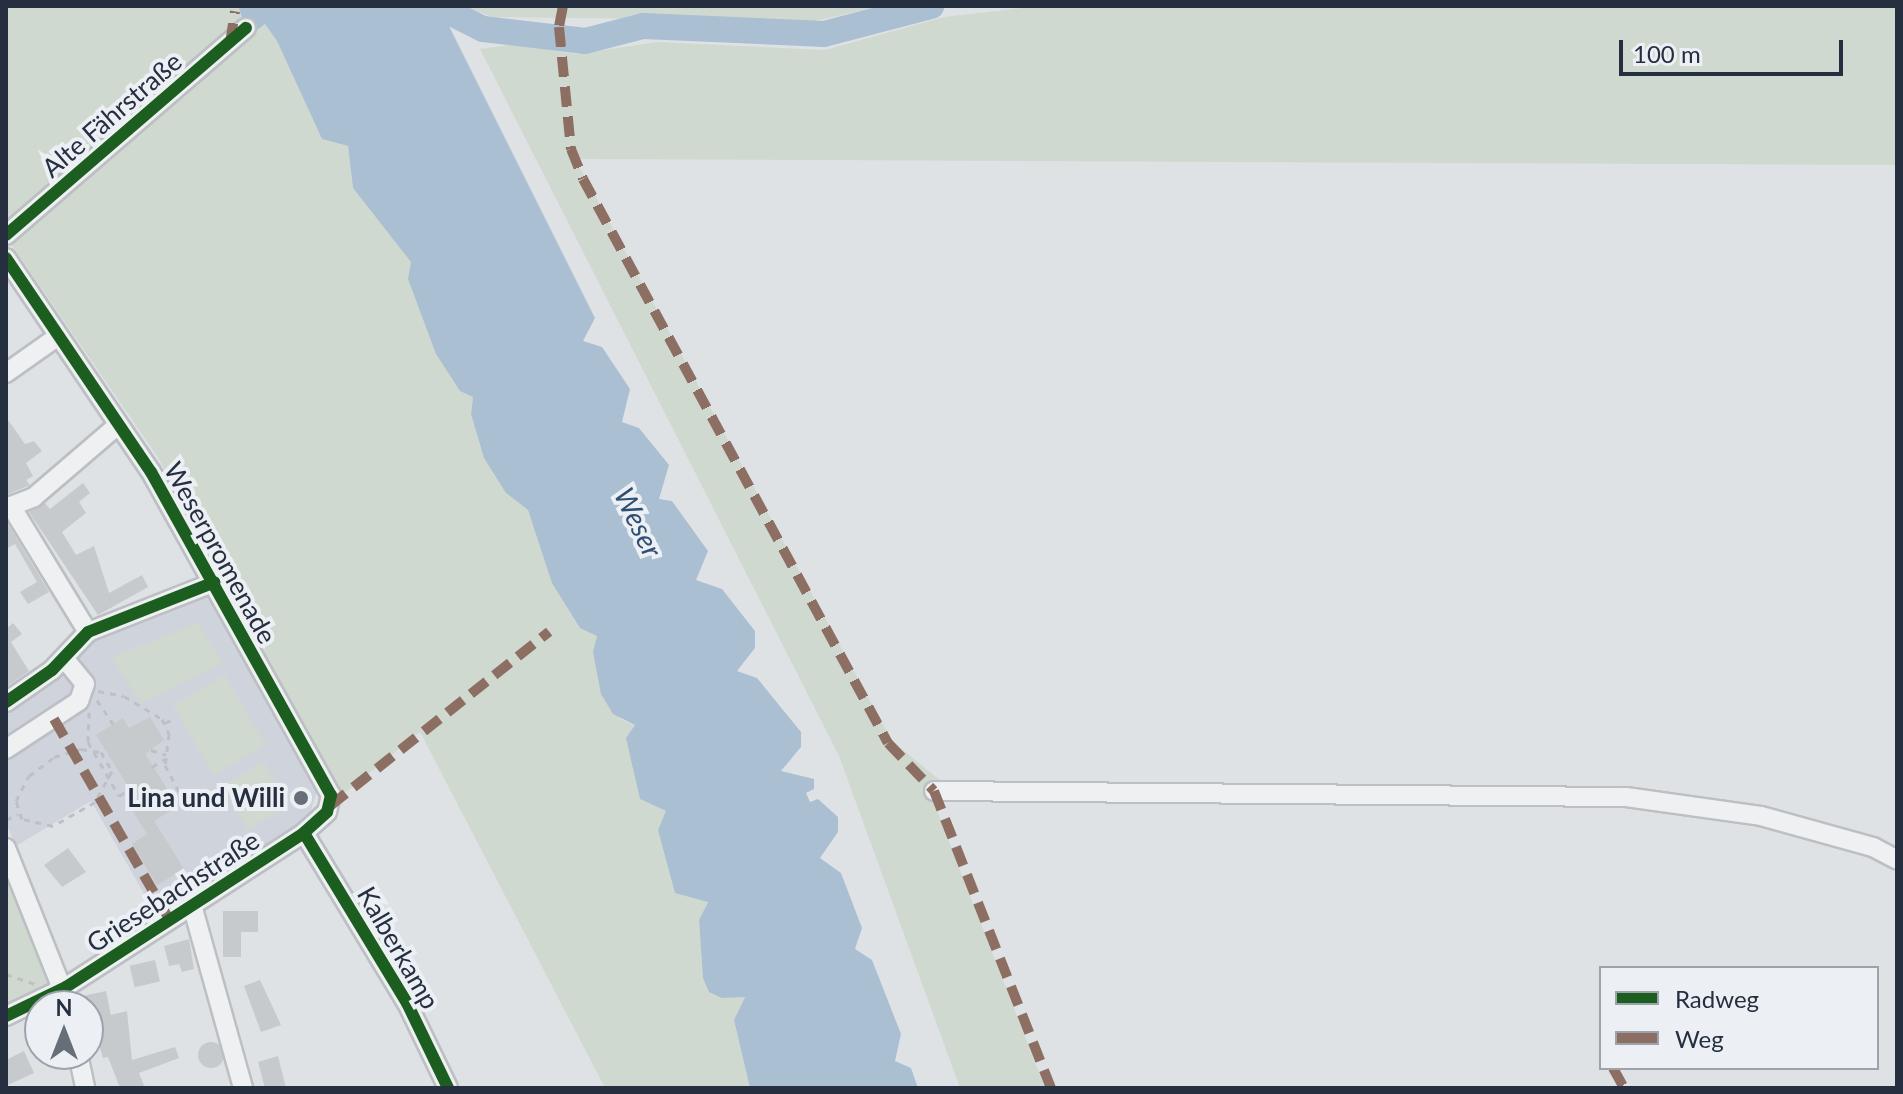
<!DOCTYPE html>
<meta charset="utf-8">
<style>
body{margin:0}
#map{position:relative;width:1903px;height:1094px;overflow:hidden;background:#dfe2e5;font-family:Lato,sans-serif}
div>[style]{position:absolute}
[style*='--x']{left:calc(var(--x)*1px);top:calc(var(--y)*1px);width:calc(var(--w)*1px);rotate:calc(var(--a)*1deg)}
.built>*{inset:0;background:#cfd3db}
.green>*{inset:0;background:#d0d9cf;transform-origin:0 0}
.water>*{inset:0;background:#abbfd2}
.river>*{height:26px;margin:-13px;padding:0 13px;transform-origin:13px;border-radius:13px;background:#abbfd2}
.building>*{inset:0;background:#c6cacd;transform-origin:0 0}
.round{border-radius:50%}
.path>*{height:3px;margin-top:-1.5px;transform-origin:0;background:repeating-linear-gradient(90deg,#bec0c5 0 6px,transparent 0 12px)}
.roads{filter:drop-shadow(2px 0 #bcbfc3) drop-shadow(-2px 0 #bcbfc3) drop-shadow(0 2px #bcbfc3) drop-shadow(0 -2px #bcbfc3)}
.minor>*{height:18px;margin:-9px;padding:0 9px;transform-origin:9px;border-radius:9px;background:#eef0f2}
.quiet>*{height:10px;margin-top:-5px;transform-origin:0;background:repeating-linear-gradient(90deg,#8d6e63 0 20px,transparent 0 30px)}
.cycleway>*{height:12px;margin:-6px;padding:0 6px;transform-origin:6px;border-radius:6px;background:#1b5e20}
.dots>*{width:22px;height:22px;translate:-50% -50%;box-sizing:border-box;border:4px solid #ecf0f5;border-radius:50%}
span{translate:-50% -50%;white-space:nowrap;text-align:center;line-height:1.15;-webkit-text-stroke:8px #ecf0f5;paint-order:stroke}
.street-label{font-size:26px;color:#252f3f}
.poi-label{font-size:26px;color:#252f3f;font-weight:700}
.right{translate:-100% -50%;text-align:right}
.water-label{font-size:28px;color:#2e4e74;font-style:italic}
.frame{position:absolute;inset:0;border:8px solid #252f3f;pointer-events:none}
.legend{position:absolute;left:1599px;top:966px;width:280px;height:104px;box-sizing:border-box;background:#ecf0f5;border:2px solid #9ca3ac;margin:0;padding:10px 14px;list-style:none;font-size:24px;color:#252f3f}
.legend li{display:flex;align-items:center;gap:16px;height:40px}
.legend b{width:40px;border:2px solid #9ca3ac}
.north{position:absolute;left:24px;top:990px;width:80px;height:80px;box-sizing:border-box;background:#ecf0f5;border:2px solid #9ca3ac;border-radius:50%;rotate:0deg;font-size:22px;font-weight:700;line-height:32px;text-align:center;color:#252f3f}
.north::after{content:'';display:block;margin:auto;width:28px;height:36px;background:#666e79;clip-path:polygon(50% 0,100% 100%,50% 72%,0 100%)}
.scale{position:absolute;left:1619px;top:40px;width:224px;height:36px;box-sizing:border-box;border:4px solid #252f3f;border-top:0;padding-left:10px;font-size:24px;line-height:28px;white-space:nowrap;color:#252f3f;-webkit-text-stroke:6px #ecf0f5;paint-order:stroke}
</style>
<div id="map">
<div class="built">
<i style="clip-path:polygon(213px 586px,317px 792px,309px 816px,159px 920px,91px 801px,16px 846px,6px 823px,6px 705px,99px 633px)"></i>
</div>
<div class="green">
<i style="clip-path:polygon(6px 6px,238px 6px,249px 35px,265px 24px,277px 41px,322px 139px,348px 146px,353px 188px,411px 261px,473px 397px,471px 414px,506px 493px,528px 510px,553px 583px,597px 636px,593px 653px,622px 720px,635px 725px,627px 738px,640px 799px,666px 811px,665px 819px,708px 901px,699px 920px,703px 978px,745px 997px,734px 1020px,750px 1088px,605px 1088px,420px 732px,342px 795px,157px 456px,6px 237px)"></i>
<i style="clip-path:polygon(463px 6px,880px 6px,815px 21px,492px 17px)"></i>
<i style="clip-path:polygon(1041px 6px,1897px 6px,1897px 165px,575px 159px,892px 741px,942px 782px,932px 798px,1045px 1088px,960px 1088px,839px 756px,480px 49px,518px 44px,576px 54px,658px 42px,825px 50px,944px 17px)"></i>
<i style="clip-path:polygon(198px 623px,223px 663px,142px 703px,111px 657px)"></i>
<i style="left:225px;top:675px;width:81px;height:60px;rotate:60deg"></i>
<i style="left:264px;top:762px;width:51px;height:47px;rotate:61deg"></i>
<i style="clip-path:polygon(6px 865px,60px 982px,6px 1009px)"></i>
</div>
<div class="water">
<i style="clip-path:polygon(238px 6px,439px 6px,595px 318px,583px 341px,602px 347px,630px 389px,622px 422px,639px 428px,669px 465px,659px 499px,672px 501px,708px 551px,696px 580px,722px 589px,755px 631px,755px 648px,737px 671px,757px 678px,801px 732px,801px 747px,781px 771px,814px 779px,814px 789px,806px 793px,810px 802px,818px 799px,838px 817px,838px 832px,820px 858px,841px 873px,862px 928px,855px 949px,872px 960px,901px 1034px,895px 1061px,911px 1068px,918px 1088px,750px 1088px,734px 1020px,745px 997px,722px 998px,709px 992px,703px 978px,699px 920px,708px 902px,675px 893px,658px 830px,666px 811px,640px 799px,626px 738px,635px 725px,613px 714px,601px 694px,593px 652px,597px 636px,580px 628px,552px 583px,528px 510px,506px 493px,484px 458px,471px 414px,473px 397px,460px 391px,436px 354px,408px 279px,411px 262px,353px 188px,348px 146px,322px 139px,277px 41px,265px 24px,249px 36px)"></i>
</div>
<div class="river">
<i style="--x:437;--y:6;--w:51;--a:26.6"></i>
<i style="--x:483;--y:29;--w:103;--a:6.7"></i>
<i style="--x:585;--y:41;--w:60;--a:-14.5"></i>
<i style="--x:643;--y:26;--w:181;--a:2.5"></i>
<i style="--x:824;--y:34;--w:111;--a:-14.7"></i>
</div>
<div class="building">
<i style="clip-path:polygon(6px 417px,25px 444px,34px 441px,42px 451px,26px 463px,33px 476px,26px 480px,30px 485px,6px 495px)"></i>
<i style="clip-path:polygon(83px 483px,90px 493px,79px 502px,86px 513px,62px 532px,76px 555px,94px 546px,109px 593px,142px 575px,148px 587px,98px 615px,29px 512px,45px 503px,50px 509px)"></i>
<i style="clip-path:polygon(6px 521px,49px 592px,28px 604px,20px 592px,37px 582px,15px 544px,6px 549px)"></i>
<i style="clip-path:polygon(13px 623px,22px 634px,11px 642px,29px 671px,6px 687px,6px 629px)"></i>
<i style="clip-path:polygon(150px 717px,164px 740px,145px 754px,178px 806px,154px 821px,184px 869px,157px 885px,132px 844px,147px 834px,125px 799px,133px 794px,96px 735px,123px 718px,129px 728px)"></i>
<i style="clip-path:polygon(68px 848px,86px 872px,62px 887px,44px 865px)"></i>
<i style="clip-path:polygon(223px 911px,258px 911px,258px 932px,241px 932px,241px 957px,223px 957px)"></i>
<i style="clip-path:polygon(189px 939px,194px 969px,182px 972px,179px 964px,169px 966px,164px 946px)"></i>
<i style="left:155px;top:960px;width:22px;height:26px;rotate:77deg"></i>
<i style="clip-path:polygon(260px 980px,281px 1025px,261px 1032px,244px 986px)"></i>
<i style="clip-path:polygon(106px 991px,111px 1015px,127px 1011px,132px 1060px,175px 1047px,179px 1058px,139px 1073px,145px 1088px,120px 1088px,108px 1057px,103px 1058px,88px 1006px,81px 1006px,78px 997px)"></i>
<i class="round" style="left:198px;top:1042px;width:26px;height:26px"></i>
<i style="clip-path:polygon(24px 1051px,34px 1073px,6px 1086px,6px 1060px)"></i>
<i style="clip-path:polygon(278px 1056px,286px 1088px,265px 1088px,258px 1062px)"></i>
</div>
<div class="path">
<i style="--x:98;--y:691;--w:26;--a:11"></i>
<i style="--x:124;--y:696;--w:44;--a:31.2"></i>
<i style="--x:162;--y:719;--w:17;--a:65"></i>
<i style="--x:169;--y:734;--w:31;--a:97"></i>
<i style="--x:165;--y:765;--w:43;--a:62.2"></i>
<i style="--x:97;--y:700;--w:29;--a:56"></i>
<i style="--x:89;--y:712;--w:30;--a:92"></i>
<i style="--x:88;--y:742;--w:62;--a:60.1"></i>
<i style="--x:119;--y:796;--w:13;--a:-32"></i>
<i style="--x:165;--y:723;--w:9;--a:-27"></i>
<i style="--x:81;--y:749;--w:20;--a:9"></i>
<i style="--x:101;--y:752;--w:22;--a:60"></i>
<i style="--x:112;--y:771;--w:35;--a:119"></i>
<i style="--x:95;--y:802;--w:48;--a:150.3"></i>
<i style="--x:53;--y:826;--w:32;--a:-167"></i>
<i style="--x:22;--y:819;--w:19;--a:-108"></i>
<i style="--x:16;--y:801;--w:28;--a:-63"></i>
<i style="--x:29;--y:776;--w:31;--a:-37"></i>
<i style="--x:54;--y:757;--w:28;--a:-17"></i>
<i style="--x:151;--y:750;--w:16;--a:18"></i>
<i style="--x:152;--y:767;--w:15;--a:-32"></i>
<i style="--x:6;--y:820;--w:13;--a:-27"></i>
<i style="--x:6;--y:974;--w:31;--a:19"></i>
</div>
<div class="roads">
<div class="minor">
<i style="--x:6;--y:235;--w:317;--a:-40.8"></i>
<i style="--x:6;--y:258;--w:258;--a:55.9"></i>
<i style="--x:151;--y:472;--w:370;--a:60.9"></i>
<i style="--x:331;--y:795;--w:17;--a:103"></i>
<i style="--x:327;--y:812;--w:31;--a:138"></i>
<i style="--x:304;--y:833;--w:283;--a:147.1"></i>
<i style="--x:66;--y:987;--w:67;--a:154.2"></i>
<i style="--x:6;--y:373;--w:62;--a:-35.2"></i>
<i style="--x:11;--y:506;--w:148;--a:58.6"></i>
<i style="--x:6;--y:508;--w:30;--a:-21"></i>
<i style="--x:34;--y:497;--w:111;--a:-40.6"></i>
<i style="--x:6;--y:702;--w:56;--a:-34.8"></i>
<i style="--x:52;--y:670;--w:52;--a:-46.5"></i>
<i style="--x:88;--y:632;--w:136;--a:-21.5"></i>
<i style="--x:6;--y:749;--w:87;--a:-33.3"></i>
<i style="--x:79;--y:701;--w:18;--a:-71"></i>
<i style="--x:85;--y:684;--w:33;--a:-129"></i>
<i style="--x:934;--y:791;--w:692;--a:0.5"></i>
<i style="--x:1626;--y:797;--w:136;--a:8"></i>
<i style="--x:1761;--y:816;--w:116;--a:15.5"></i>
<i style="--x:1873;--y:847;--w:27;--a:28"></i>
<i style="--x:304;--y:833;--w:199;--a:58.8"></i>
<i style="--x:407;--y:1003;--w:94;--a:64.2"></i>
<i style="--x:6;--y:848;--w:170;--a:68.3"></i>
<i style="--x:192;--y:905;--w:190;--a:74.4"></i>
<i style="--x:78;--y:1054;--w:35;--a:78"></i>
</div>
</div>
<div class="quiet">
<i style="--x:563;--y:6;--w:21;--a:101"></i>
<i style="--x:559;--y:27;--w:123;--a:84.4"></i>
<i style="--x:571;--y:149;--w:32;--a:68"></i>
<i style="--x:583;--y:179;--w:641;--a:61.6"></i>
<i style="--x:888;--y:743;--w:66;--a:46.2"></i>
<i style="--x:934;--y:791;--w:319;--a:68.5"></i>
<i style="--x:230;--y:43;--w:32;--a:-81"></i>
<i style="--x:54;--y:719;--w:231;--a:60.1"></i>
<i style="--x:330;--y:806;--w:280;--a:-38.5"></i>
<i style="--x:1613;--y:1068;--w:23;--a:61"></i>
</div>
<div class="cycleway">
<i style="--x:6;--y:235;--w:317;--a:-40.8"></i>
<i style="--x:6;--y:258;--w:258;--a:55.9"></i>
<i style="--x:151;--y:472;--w:370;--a:60.9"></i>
<i style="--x:331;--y:795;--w:17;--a:103"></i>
<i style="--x:327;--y:812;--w:31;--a:138"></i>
<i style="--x:304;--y:833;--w:283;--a:147.1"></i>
<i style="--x:66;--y:987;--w:67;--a:154.2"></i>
<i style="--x:6;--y:702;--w:56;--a:-34.8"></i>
<i style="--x:52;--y:670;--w:52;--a:-46.5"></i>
<i style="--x:88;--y:632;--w:136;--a:-21.5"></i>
<i style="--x:304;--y:833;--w:199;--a:58.8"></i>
<i style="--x:407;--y:1003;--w:94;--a:64.2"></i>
</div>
<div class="dots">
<i style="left:301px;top:798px;background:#666e79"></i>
</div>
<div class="street-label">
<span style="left:112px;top:115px;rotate:-41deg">Alte Fährstraße</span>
<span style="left:220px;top:553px;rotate:61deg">Weserpromenade</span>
<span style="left:173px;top:892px;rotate:-33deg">Griesebachstraße</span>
<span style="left:398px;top:948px;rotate:60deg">Kalberkamp</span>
</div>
<div class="poi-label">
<span class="right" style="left:285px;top:798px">Lina und Willi</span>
</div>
<div class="water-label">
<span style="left:639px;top:522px;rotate:64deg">Weser</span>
</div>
<div class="frame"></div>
<ul class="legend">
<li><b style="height:10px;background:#1b5e20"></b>Radweg</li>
<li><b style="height:10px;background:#8d6e63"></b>Weg</li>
</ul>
<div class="north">N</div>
<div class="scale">100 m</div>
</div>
